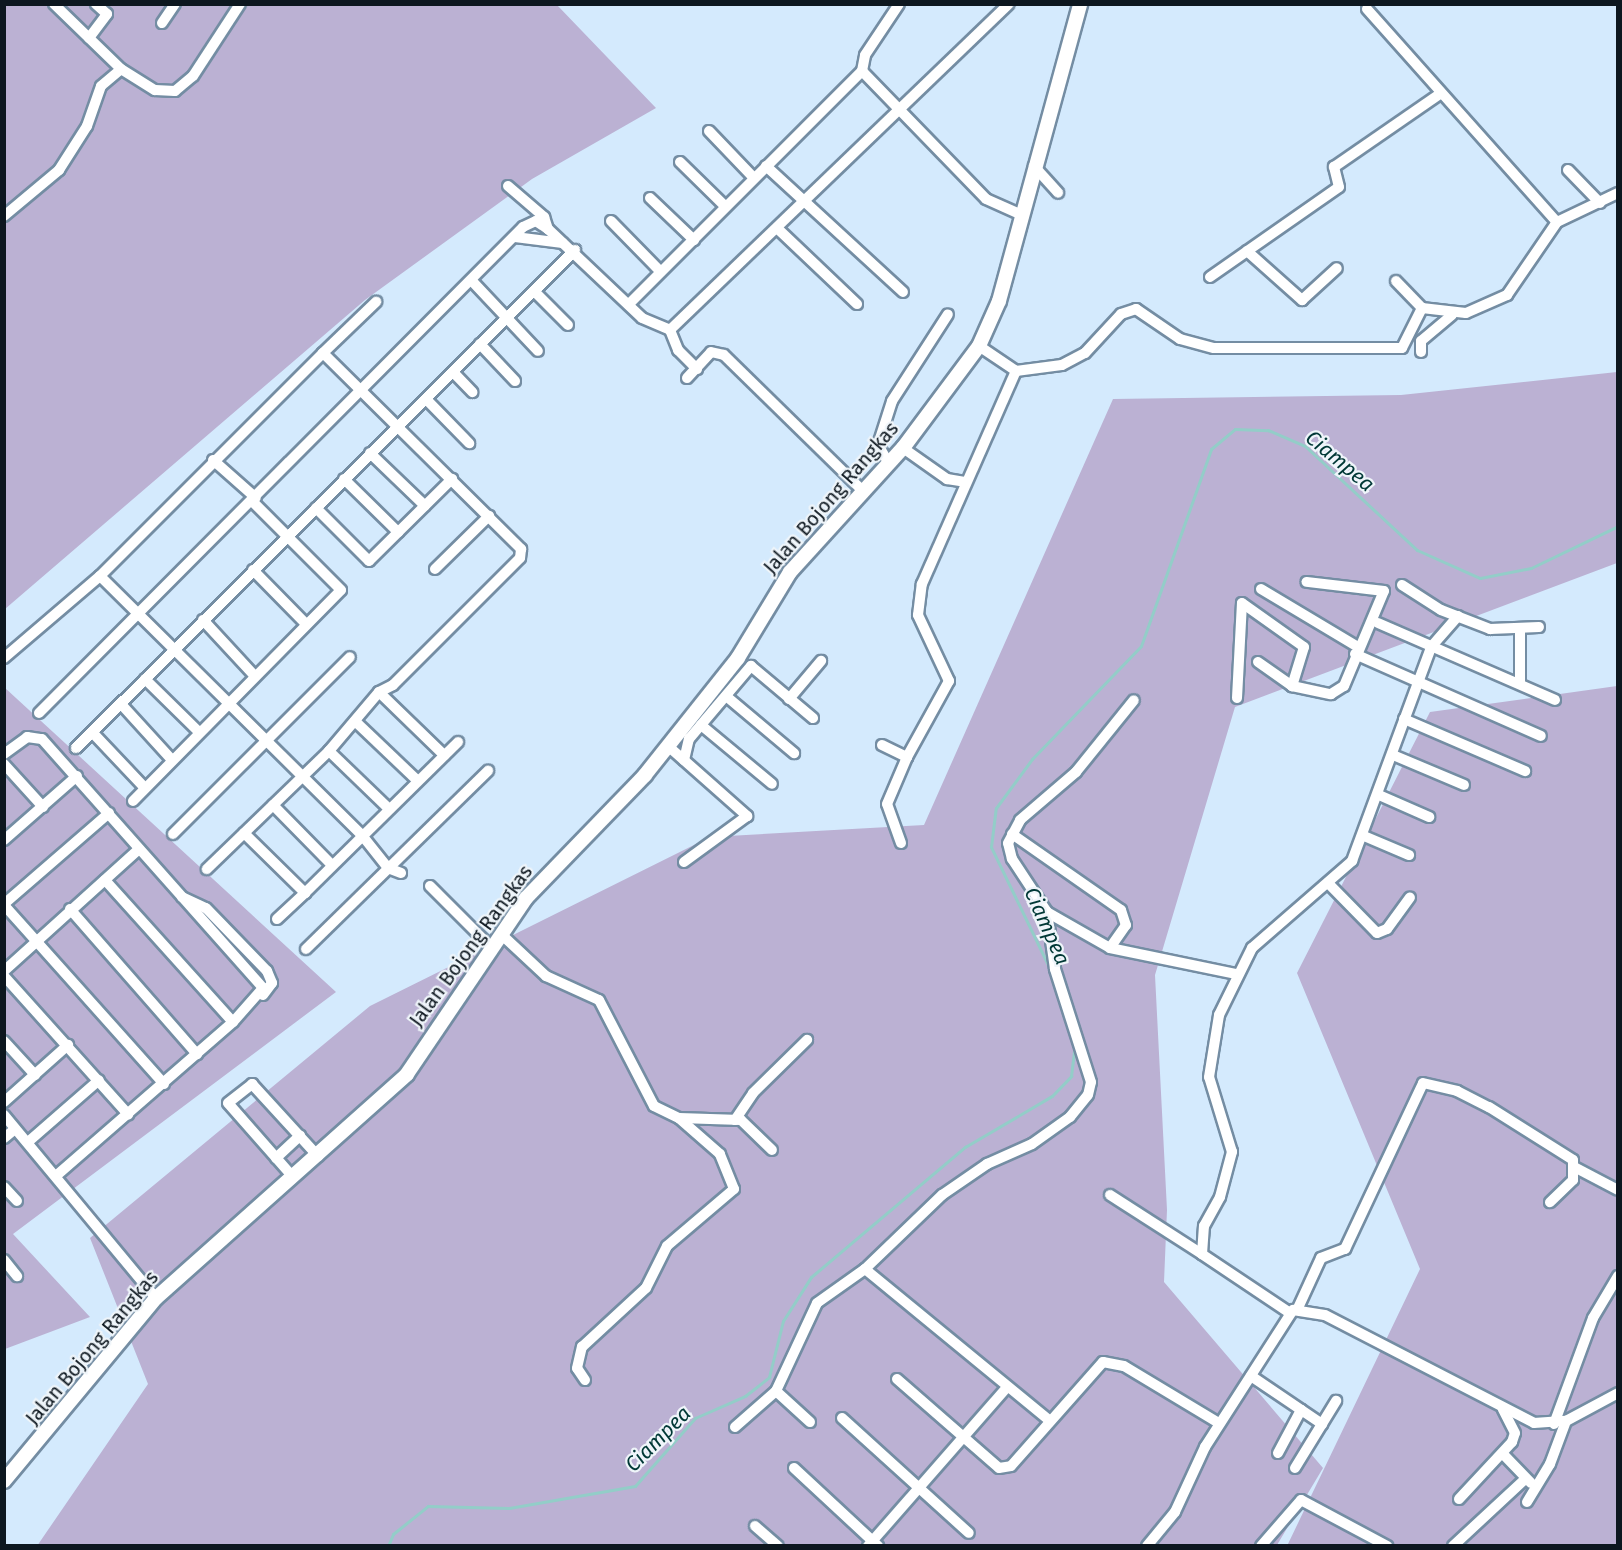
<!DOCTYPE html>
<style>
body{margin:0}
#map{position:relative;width:1622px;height:1550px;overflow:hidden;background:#d4eafd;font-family:"Fira Sans",sans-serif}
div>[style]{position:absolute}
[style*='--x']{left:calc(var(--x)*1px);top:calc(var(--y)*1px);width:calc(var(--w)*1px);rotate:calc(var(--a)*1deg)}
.green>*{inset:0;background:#bbb1d3}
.stream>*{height:3px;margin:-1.5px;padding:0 1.5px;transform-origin:1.5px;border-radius:1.5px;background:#93cdc8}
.roads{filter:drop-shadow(2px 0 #748da3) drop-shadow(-2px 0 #748da3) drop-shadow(0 2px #748da3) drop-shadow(0 -2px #748da3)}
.minor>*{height:10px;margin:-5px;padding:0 5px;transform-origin:5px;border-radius:5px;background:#fff}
.major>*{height:14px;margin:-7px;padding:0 7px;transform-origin:7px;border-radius:7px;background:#fff}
span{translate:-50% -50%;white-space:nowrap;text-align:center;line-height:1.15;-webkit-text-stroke:4.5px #eff5fa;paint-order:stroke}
.street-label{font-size:20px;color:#0d171f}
.water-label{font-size:21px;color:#003836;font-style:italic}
.frame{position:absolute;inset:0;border:6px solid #0d171f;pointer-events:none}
</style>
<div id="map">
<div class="green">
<i style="clip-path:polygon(5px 5px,557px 5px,656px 108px,532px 179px,365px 300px,5px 609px)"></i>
<i style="clip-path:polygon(1617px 372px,1617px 563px,1235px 707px,1155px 975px,1167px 1210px,1164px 1282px,1323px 1468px,1277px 1545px,37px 1546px,148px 1384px,90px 1238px,370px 1006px,710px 837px,924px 825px,1113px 399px,1401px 395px)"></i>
<i style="clip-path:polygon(1617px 686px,1617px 1545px,1287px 1546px,1420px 1269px,1297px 973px,1430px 712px)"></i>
<i style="clip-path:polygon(4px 687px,336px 992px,13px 1234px,90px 1317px,5px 1349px)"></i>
</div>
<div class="stream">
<i style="--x:1050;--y:969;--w:136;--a:-115.8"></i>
<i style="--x:991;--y:847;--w:39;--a:-83"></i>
<i style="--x:996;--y:808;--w:61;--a:-53.7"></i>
<i style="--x:1032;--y:759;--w:157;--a:-46"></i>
<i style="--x:1141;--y:646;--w:209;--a:-70.4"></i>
<i style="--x:1211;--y:449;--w:31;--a:-40"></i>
<i style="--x:1235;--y:429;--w:33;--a:2"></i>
<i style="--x:1268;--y:430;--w:40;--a:23.4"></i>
<i style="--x:1305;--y:446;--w:153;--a:42.9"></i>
<i style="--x:1417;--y:550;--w:69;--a:24"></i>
<i style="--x:1480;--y:578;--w:52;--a:-11.1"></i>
<i style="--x:1531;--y:568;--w:97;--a:-25.8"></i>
<i style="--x:388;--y:1546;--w:13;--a:-67"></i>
<i style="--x:393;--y:1534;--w:45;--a:-38.7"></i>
<i style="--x:428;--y:1506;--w:81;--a:1.4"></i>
<i style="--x:509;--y:1508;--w:128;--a:-9.9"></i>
<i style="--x:635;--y:1486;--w:91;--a:-48.6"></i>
<i style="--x:695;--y:1418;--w:55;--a:-23.7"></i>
<i style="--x:745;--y:1396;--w:31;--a:-38"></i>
<i style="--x:769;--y:1377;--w:58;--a:-76"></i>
<i style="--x:783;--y:1321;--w:52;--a:-57.5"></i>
<i style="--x:811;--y:1277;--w:202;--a:-40.2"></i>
<i style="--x:965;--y:1147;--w:101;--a:-30.4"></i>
<i style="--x:1052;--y:1096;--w:28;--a:-46"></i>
<i style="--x:1071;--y:1076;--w:31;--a:-83"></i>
</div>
<div class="roads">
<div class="minor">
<i style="--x:54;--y:4;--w:93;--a:44.1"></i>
<i style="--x:1367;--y:9;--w:285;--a:48.3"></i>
<i style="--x:162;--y:23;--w:23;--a:-56"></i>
<i style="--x:89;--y:38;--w:30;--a:-53"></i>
<i style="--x:107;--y:14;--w:15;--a:-138"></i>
<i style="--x:862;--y:71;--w:16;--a:-79"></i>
<i style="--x:865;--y:55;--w:61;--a:-56.3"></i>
<i style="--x:709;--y:131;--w:64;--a:46.3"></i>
<i style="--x:680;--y:162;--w:63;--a:44.4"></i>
<i style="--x:766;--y:166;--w:186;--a:42.6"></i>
<i style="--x:1034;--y:166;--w:36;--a:48"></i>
<i style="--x:1568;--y:170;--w:46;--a:45.9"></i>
<i style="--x:508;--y:186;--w:48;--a:40.7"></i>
<i style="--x:544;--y:217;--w:13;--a:72"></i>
<i style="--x:650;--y:198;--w:61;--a:43.7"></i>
<i style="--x:4;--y:216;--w:72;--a:-39.9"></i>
<i style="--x:59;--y:170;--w:52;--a:-57.5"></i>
<i style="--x:87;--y:126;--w:42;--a:-70.7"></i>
<i style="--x:101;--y:86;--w:26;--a:-40"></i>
<i style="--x:121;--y:69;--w:40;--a:32"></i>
<i style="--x:155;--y:90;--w:20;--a:3"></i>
<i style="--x:175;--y:91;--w:23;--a:-40"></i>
<i style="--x:193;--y:76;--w:86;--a:-56.9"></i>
<i style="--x:611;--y:221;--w:71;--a:45.6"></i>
<i style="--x:778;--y:229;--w:109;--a:43.5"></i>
<i style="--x:515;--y:237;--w:48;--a:7.1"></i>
<i style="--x:1247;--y:251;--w:74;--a:41.7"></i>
<i style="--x:1302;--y:300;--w:47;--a:-42.4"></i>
<i style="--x:1210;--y:277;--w:157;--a:-34.9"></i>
<i style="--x:1339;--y:187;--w:21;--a:-104"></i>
<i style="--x:1334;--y:167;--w:129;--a:-34.6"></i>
<i style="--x:472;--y:281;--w:96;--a:46.7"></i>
<i style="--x:1396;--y:281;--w:37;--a:46"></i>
<i style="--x:534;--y:291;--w:48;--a:45"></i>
<i style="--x:629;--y:304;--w:330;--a:-45"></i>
<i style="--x:862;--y:71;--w:178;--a:45.9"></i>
<i style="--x:986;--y:199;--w:39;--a:24"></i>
<i style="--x:670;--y:330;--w:22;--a:68"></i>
<i style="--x:678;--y:350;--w:27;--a:45"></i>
<i style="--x:480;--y:344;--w:51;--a:46.6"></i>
<i style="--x:979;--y:346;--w:45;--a:34"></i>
<i style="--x:1016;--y:371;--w:46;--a:-7.4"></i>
<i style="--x:1062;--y:365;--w:26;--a:-28"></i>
<i style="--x:1085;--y:353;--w:53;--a:-47.3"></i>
<i style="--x:1121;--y:314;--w:16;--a:-18"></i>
<i style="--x:1136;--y:309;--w:53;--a:34.3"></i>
<i style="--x:1180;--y:339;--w:35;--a:15"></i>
<i style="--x:1214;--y:348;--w:188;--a:0"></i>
<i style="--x:1402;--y:348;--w:45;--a:-63.4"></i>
<i style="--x:1422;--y:308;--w:44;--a:6.5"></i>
<i style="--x:1466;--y:313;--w:45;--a:-23.7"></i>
<i style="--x:1507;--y:295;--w:88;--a:-55.6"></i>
<i style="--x:1557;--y:222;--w:68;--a:-25.4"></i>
<i style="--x:1421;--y:352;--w:11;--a:-90"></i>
<i style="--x:1421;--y:341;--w:40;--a:-40"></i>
<i style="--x:323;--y:353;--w:74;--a:-43.9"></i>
<i style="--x:453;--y:372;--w:28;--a:46"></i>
<i style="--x:687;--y:378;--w:35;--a:-47"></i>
<i style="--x:711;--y:352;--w:13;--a:13"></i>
<i style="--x:724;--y:355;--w:193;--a:44.4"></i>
<i style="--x:426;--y:399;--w:62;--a:45.7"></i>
<i style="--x:903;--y:448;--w:54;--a:35.2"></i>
<i style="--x:947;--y:479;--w:18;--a:9"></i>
<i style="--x:370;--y:453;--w:76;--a:43.9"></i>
<i style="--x:213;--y:460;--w:57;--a:41.5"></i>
<i style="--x:888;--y:462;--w:20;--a:-120"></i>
<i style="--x:878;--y:445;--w:46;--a:-72.3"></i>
<i style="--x:892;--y:401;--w:103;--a:-57.2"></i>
<i style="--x:344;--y:479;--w:76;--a:44.5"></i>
<i style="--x:316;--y:508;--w:75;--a:45"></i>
<i style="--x:369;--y:561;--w:117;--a:-44.7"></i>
<i style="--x:435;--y:569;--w:76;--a:-44.5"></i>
<i style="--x:253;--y:570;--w:76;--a:45.5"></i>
<i style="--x:100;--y:576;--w:367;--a:44.7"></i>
<i style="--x:361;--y:834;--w:43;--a:51.5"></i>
<i style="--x:388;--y:868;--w:14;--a:21"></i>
<i style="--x:1402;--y:585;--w:46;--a:32.7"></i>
<i style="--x:1441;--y:610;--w:53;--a:21.2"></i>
<i style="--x:1490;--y:629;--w:49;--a:-2.3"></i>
<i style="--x:1261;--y:589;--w:113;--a:30.9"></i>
<i style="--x:203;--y:620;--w:74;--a:47.2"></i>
<i style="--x:1378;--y:623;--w:193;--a:23.5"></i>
<i style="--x:1355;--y:654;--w:203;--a:23.8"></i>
<i style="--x:4;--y:658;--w:126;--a:-40.5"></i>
<i style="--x:100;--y:576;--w:315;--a:-45"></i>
<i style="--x:323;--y:353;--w:279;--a:44.7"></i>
<i style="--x:521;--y:549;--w:9;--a:96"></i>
<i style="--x:520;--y:558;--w:180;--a:135"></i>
<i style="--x:393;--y:685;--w:16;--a:153"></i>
<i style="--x:379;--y:692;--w:77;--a:130.3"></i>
<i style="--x:329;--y:751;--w:170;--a:136"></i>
<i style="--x:1258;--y:662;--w:42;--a:35.2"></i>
<i style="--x:145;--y:679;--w:76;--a:44.5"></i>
<i style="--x:1520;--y:684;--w:56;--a:-90"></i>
<i style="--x:379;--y:692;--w:91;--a:44.1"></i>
<i style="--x:726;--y:696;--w:89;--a:40"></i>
<i style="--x:1237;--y:698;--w:95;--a:-87"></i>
<i style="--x:1242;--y:603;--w:76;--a:35.4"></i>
<i style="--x:1304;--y:647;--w:41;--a:107.1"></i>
<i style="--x:1292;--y:686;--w:40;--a:12"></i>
<i style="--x:1331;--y:694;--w:15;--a:-32"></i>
<i style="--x:1344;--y:686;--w:103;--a:-67.2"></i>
<i style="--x:1384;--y:591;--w:78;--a:-173.3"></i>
<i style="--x:789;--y:699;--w:50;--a:-49.9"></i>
<i style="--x:121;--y:704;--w:76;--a:47.7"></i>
<i style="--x:39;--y:713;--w:686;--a:-45.12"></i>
<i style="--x:523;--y:227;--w:14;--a:-25"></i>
<i style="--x:536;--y:221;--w:14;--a:34"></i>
<i style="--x:548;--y:229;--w:129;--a:43.4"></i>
<i style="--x:642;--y:318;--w:30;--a:23"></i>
<i style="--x:670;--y:330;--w:470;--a:-43.9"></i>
<i style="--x:1404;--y:719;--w:132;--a:23.3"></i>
<i style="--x:355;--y:721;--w:86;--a:43.6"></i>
<i style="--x:701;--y:725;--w:92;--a:39.7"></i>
<i style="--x:92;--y:732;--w:76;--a:46.6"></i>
<i style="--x:882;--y:745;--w:28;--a:26"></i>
<i style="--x:907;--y:757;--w:87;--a:-61.1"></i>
<i style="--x:949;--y:681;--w:73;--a:-115.2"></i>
<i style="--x:918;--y:615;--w:31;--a:-83"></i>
<i style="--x:922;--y:584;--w:233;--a:-66.2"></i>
<i style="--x:668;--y:746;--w:106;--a:41.5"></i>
<i style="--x:747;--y:816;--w:78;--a:143.9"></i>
<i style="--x:76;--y:748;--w:705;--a:-44.94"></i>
<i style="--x:329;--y:751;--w:82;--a:44"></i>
<i style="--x:4;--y:754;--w:29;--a:-36"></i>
<i style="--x:27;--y:737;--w:15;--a:8"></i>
<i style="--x:42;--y:739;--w:333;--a:48.4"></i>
<i style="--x:263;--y:988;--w:45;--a:131.4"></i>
<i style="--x:233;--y:1022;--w:233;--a:139"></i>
<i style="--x:1393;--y:755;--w:77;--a:22.9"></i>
<i style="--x:684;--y:760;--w:22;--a:-77"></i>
<i style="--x:689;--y:739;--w:96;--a:-49.7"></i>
<i style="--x:751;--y:666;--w:81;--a:40"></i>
<i style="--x:4;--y:764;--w:58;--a:47.8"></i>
<i style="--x:1379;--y:795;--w:55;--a:23.7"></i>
<i style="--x:133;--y:801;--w:296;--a:-45.4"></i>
<i style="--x:341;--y:590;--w:126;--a:-135"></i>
<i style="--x:273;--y:805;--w:84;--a:45.5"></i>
<i style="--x:244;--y:833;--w:86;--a:44.5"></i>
<i style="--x:305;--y:893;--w:215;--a:-44.6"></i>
<i style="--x:173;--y:834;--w:250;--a:-45"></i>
<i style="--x:1012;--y:834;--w:133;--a:34.9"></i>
<i style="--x:1121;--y:910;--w:16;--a:72"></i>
<i style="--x:1126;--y:925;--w:28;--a:125"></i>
<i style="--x:1110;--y:948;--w:73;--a:-150.3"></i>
<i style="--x:1364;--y:836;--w:49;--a:22.9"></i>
<i style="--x:4;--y:840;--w:97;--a:-41.2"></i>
<i style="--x:901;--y:843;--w:41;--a:-109.7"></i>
<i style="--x:887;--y:804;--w:51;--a:-66.9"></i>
<i style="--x:105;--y:880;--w:191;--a:48"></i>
<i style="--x:1328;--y:883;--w:70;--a:45.6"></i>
<i style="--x:1377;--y:933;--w:11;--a:-22"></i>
<i style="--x:1387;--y:929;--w:39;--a:-54"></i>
<i style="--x:430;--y:886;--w:88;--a:45"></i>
<i style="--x:182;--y:897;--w:26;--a:25"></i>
<i style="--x:206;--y:908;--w:88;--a:45.9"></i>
<i style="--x:267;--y:971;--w:13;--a:67"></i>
<i style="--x:272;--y:983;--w:15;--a:127"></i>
<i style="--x:4;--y:904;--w:139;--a:-40.9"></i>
<i style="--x:4;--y:905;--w:240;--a:48.2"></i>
<i style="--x:70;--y:909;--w:193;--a:48.8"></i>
<i style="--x:277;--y:919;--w:38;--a:-43"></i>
<i style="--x:501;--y:934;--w:62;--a:43"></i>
<i style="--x:546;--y:976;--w:58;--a:24.4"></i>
<i style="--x:599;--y:1000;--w:119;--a:62.6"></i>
<i style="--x:654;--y:1106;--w:28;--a:26"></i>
<i style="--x:679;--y:1118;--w:62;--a:1.8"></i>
<i style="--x:741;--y:1120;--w:43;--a:44.1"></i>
<i style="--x:1110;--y:948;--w:128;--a:11.7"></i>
<i style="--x:306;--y:949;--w:255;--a:-44.4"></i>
<i style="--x:4;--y:971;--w:182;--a:-42.1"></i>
<i style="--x:4;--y:976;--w:186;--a:48.1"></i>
<i style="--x:4;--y:1041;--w:46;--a:47.6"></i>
<i style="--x:4;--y:1102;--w:86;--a:-41.7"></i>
<i style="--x:4;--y:1115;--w:238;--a:50.3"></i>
<i style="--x:735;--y:1120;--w:32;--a:-56"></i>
<i style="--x:753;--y:1093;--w:76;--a:-44.5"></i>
<i style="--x:4;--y:1138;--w:14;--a:-39"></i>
<i style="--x:28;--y:1142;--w:94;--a:-41.1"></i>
<i style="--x:276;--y:1158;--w:33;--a:-43"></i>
<i style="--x:1576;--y:1168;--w:47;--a:27.6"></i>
<i style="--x:293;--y:1177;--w:98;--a:-131.3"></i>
<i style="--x:228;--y:1103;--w:31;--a:-38"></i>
<i style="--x:252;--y:1084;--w:98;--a:47.5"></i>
<i style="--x:4;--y:1187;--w:19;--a:47"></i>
<i style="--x:1110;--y:1195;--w:109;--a:32.7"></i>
<i style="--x:4;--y:1260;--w:21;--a:51"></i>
<i style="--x:865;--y:1269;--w:239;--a:39.4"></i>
<i style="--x:1298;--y:1308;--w:55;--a:-65.3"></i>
<i style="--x:1321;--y:1258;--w:26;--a:-21"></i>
<i style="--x:1345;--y:1249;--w:183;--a:-64.8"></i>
<i style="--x:1423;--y:1083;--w:35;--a:13"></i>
<i style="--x:1457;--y:1091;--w:36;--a:27"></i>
<i style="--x:1489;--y:1107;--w:99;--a:32.2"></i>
<i style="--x:1573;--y:1160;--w:20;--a:90"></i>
<i style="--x:1573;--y:1180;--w:32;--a:136"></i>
<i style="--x:1290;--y:1313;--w:106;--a:-146.2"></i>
<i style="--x:1202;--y:1254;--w:28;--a:-86"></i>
<i style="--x:1204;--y:1226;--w:33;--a:-61"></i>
<i style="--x:1220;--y:1197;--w:47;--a:-75.1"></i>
<i style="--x:1232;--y:1152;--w:78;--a:-107"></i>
<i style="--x:1209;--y:1077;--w:63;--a:-80.8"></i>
<i style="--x:1219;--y:1015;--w:75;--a:-63.8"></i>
<i style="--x:1252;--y:948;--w:133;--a:-41"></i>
<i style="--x:1352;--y:861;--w:228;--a:-69.7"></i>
<i style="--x:1431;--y:647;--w:41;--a:-48.9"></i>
<i style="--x:1251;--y:1376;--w:86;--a:34.1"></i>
<i style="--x:897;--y:1379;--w:135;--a:41.1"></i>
<i style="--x:999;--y:1468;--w:12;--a:-9"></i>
<i style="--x:1011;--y:1466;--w:139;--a:-48.5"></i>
<i style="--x:1103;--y:1362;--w:21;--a:11"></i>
<i style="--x:1124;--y:1366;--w:111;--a:31"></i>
<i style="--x:585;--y:1380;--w:14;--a:-124"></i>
<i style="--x:577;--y:1368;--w:22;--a:-77"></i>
<i style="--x:582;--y:1347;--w:87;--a:-42.7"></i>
<i style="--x:646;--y:1288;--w:47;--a:-63.4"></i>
<i style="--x:667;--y:1246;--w:88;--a:-40.4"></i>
<i style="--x:734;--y:1189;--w:38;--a:-112"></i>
<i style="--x:720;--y:1154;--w:52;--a:-138.9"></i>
<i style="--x:776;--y:1391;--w:46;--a:42.4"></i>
<i style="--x:842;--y:1418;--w:171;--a:42.2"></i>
<i style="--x:1554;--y:1424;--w:113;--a:-69.8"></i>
<i style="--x:1593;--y:1318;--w:49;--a:-59.2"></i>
<i style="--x:735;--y:1427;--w:55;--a:-41.3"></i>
<i style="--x:776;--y:1391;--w:97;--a:-65"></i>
<i style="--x:817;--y:1303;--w:59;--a:-35.3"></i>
<i style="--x:865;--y:1269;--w:107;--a:-43.9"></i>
<i style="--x:942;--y:1195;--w:55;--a:-34.6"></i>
<i style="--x:987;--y:1164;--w:49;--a:-24"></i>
<i style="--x:1032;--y:1144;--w:47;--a:-35.4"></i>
<i style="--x:1070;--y:1117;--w:28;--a:-51"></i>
<i style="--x:1088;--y:1095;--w:13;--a:-77"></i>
<i style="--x:1091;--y:1082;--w:119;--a:-107.7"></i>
<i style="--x:1055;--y:969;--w:58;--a:-98"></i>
<i style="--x:1047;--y:912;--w:64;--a:-123.4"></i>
<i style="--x:1012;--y:859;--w:16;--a:-104"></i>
<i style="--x:1008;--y:843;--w:26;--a:-62"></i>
<i style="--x:1020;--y:820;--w:74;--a:-40.6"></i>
<i style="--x:1076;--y:772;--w:92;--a:-51.1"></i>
<i style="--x:1278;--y:1453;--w:49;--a:-61.9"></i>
<i style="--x:1503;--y:1454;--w:40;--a:46"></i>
<i style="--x:794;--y:1468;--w:115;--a:42.9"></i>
<i style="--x:1295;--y:1468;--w:79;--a:-58.5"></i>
<i style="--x:1459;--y:1499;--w:78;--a:-47.1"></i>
<i style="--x:1512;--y:1442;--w:9;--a:-72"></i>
<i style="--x:1515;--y:1433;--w:27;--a:-117"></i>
<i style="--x:1527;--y:1502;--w:44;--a:-58.8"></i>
<i style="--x:1550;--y:1464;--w:46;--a:-69.6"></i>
<i style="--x:755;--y:1526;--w:30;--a:41"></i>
<i style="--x:868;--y:1546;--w:211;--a:-48.8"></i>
<i style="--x:1147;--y:1546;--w:44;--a:-50.5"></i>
<i style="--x:1175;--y:1512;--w:72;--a:-65.2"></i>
<i style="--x:1205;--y:1447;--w:163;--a:-57.3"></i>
<i style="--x:1293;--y:1310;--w:32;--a:9"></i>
<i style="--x:1325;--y:1315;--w:235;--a:27.3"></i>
<i style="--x:1534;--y:1423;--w:32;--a:-4"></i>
<i style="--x:1566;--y:1421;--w:59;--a:-28.3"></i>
<i style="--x:1261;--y:1546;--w:61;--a:-49"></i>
<i style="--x:1301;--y:1500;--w:98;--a:28.1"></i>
<i style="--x:1453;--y:1546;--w:98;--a:-42.9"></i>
</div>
<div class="major">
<i style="--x:4;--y:1481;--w:238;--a:-50.3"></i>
<i style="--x:156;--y:1298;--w:336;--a:-41.7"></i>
<i style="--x:407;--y:1074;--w:212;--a:-55.9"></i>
<i style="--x:526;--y:898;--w:171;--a:-45.9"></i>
<i style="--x:645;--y:775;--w:149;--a:-51.5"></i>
<i style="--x:738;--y:658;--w:100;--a:-58.8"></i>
<i style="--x:790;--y:572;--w:168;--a:-47.7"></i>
<i style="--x:903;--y:448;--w:127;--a:-53.3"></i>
<i style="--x:979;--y:346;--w:49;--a:-66"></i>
<i style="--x:999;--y:301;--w:308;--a:-74.7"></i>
</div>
</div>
<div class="street-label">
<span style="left:831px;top:498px;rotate:-49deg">Jalan Bojong Rangkas</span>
<span style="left:471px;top:946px;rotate:-54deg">Jalan Bojong Rangkas</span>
<span style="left:92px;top:1348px;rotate:-50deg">Jalan Bojong Rangkas</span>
</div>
<div class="water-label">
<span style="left:1340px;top:461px;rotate:40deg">Ciampea</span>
<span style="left:1047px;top:926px;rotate:66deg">Ciampea</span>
<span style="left:658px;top:1439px;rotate:-45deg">Ciampea</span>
</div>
<div class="frame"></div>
</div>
